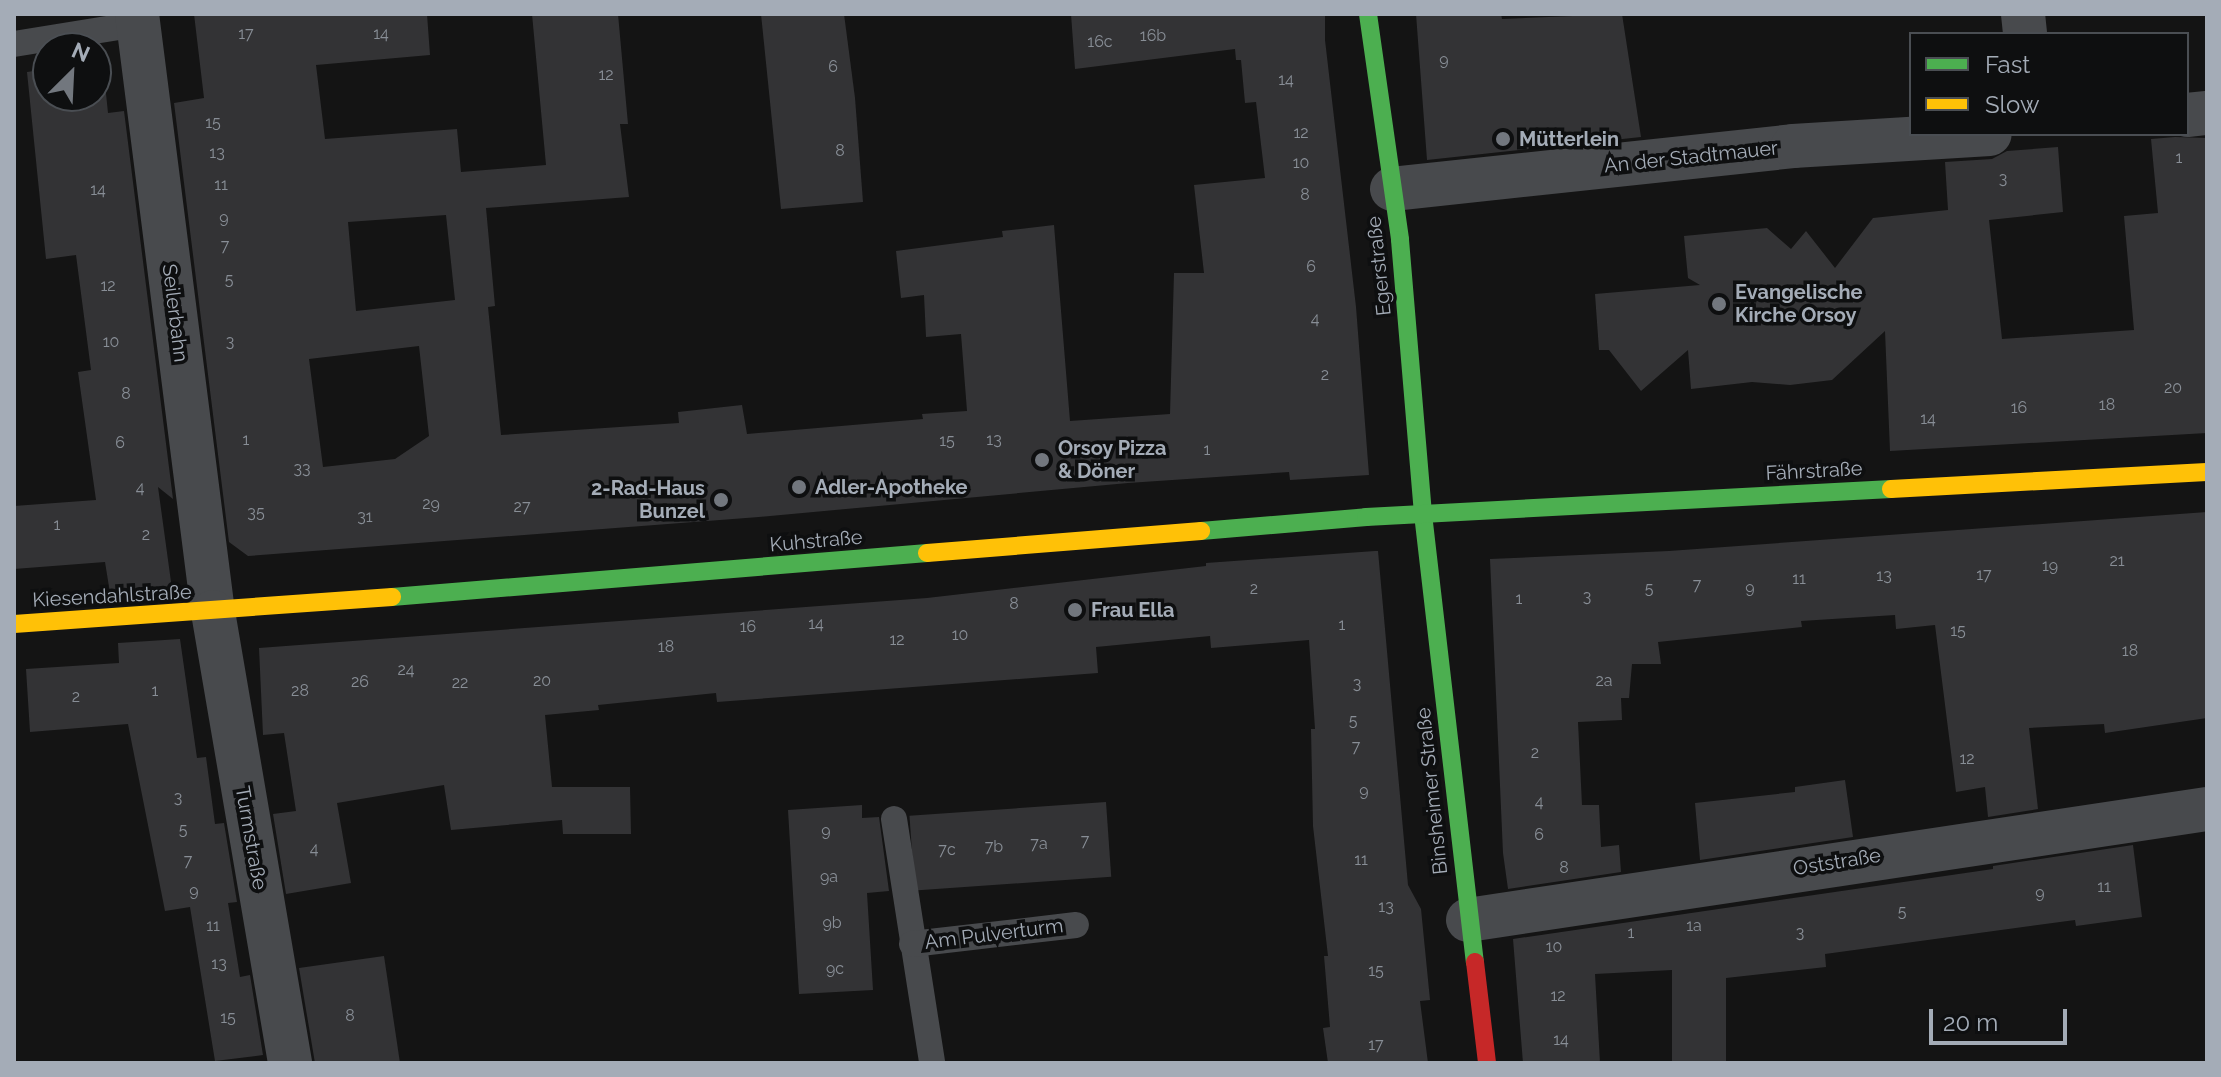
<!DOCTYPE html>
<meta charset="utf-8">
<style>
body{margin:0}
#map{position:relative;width:2221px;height:1077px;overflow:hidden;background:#141414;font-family:Raleway,sans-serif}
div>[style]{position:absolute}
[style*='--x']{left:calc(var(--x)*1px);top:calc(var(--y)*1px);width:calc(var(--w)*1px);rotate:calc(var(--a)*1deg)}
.building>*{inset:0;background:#333335;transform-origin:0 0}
.lane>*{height:26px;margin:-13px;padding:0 13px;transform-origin:13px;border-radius:13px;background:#484a4d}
.street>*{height:44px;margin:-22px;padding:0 22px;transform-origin:22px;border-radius:22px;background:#484a4d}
.fast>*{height:18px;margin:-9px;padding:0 9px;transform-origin:9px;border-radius:9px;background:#4caf50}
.slow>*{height:18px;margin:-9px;padding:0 9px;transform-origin:9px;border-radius:9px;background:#ffc107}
.jam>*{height:18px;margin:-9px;padding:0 9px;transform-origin:9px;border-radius:9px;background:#c62828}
.dots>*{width:22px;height:22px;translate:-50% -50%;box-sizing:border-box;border:4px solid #0e0f10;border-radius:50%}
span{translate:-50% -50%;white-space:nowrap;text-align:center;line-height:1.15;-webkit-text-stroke:7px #0e0f10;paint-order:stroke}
.number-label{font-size:16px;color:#888e96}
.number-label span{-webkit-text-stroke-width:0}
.poi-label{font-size:20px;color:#a4acb7;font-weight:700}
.left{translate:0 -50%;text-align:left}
.right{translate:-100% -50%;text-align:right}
.street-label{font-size:20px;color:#a4acb7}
.frame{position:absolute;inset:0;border:16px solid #a4acb7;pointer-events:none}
.legend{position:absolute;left:1909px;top:32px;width:280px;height:104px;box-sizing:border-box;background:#0e0f10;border:2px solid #4a4e53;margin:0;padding:10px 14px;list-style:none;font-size:24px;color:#a4acb7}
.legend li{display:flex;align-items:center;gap:16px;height:40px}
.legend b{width:40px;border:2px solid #4a4e53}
.north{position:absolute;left:32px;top:32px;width:80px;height:80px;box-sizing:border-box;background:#0e0f10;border:2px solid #4a4e53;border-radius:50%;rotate:24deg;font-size:22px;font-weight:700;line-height:32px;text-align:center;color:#a4acb7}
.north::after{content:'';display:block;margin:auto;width:28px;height:36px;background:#72777e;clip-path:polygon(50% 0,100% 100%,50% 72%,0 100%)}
.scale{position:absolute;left:1929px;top:1009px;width:138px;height:36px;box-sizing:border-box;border:4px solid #a4acb7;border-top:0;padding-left:10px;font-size:24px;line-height:28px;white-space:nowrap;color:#a4acb7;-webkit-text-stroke:6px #0e0f10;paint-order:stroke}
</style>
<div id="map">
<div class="building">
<i style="clip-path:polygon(evenodd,194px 14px,427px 14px,430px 55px,316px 65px,325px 139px,457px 129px,461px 172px,546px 165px,532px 14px,618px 14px,628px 124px,620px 124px,629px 197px,486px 208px,495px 306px,488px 307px,501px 435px,679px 423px,678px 412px,742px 405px,747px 434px,923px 419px,922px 414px,967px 411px,961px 334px,926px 337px,924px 295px,901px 298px,896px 251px,1003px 237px,1002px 231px,1054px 225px,1070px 421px,1170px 414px,1174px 273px,1204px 273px,1194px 185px,1265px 178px,1256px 102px,1245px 103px,1241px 60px,1236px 60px,1235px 49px,1075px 69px,1071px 14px,1325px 14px,1325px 40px,1356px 307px,1369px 475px,1290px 480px,1289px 472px,1128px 483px,759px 517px,248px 556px,229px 542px,174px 103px,204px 98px,194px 14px,446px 215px,455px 300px,356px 311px,348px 222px,446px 215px,194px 14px,419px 346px,429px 436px,395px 459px,323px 467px,309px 359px,419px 346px)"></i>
<i style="clip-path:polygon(761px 14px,844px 14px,855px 98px,863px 202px,781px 209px)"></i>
<i style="clip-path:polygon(1416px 14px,1501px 14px,1502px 19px,1622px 14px,1641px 137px,1427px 160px)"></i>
<i style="clip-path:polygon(103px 64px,108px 113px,124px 111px,173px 499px,158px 487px,172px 589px,110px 593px,105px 562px,14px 569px,14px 506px,96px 500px,78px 372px,91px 370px,76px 255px,46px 259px,27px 72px,48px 69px,48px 96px,96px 96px,96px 65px)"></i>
<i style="clip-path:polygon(2175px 137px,2207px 138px,2207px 433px,1890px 451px,1885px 331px,1832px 380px,1790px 385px,1752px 382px,1691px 389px,1688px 350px,1641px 391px,1609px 350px,1599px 350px,1595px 294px,1700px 285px,1688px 278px,1684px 236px,1767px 228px,1791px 249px,1806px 231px,1835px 268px,1873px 218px,1948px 210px,1945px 162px,1992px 159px,2007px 151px,2058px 147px,2063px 212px,1989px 220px,2002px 339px,2134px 330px,2124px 216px,2158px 213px,2151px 139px)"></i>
<i style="clip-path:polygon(2207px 512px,2207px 718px,2105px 733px,2104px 724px,2029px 728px,2038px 809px,1988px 817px,1985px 787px,1956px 792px,1935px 625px,1896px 629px,1895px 615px,1801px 621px,1802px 627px,1658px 642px,1661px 664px,1632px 664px,1629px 698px,1621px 698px,1622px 720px,1578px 722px,1582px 805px,1599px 805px,1601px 847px,1619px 845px,1621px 872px,1508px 889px,1503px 853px,1490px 559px,1669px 551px)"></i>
<i style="clip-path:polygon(1375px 551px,1378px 551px,1408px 885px,1421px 909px,1430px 1000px,1420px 1001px,1428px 1063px,1328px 1063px,1323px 1028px,1330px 1027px,1324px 956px,1328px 956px,1313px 826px,1311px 729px,1315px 729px,1309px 640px,1211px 648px,1210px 636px,1096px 647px,1098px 673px,717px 702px,716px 693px,598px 705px,599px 710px,545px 715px,552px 787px,630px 787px,631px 834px,563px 834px,562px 820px,451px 830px,444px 785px,337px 803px,351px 883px,286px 894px,273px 814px,296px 811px,284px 733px,263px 735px,259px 648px,927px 598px,1206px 566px,1206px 563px)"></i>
<i style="clip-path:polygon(180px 639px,197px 758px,206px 757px,215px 824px,224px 823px,237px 902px,228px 903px,240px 977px,250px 975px,263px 1055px,215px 1061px,190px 907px,165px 911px,128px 724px,30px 732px,26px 669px,119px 663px,118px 643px)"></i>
<i style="clip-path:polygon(1845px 780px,1853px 837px,1700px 860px,1695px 803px,1795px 792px,1795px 787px)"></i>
<i style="left:1106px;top:802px;width:75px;height:197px;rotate:86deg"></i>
<i style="clip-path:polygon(862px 805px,862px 818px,879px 817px,889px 891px,867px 893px,873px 990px,799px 994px,788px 810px)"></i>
<i style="clip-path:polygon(2133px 845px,2142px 917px,2076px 926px,2075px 920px,1825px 954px,1826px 967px,1726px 978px,1726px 1063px,1672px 1063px,1672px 970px,1595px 974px,1600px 1063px,1523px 1063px,1513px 939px,1993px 869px,1993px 866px)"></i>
<i style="clip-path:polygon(384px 956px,400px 1063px,315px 1063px,299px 968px)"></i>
</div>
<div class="lane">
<i style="--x:14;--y:44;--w:125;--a:-9.2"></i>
<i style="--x:894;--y:819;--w:247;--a:81.1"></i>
<i style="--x:912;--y:944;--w:165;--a:-6.6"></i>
</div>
<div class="street">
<i style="--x:137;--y:14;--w:603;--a:82.76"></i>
<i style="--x:213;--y:612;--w:458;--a:80.3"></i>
<i style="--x:2023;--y:14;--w:20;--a:84"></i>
<i style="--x:2187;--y:115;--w:20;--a:-6"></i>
<i style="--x:1392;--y:189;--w:403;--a:-6.1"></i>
<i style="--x:1793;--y:146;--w:197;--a:-3.5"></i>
<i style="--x:1468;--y:920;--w:747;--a:-8.54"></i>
</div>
<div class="fast">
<i style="--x:1368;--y:14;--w:228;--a:81.9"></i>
<i style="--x:1400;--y:240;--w:275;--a:85.2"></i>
<i style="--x:1423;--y:514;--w:451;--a:83.4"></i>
<i style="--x:1201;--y:531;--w:166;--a:-4.8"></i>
<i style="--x:1366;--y:517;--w:526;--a:-3.05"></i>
<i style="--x:392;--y:597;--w:537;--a:-4.7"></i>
</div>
<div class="slow">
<i style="--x:1891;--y:489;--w:316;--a:-3.1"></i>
<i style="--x:927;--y:553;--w:275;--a:-4.6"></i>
<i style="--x:14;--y:624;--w:379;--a:-4.1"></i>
</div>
<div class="jam">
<i style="--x:1475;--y:962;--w:102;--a:83.2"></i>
</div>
<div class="dots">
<i style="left:1503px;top:139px;background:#72777e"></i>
<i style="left:1719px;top:304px;background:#72777e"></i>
<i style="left:1042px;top:460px;background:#72777e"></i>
<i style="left:799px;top:487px;background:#72777e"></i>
<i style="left:721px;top:500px;background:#72777e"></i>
<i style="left:1075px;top:610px;background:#72777e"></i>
</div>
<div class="number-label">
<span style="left:246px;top:34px">17</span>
<span style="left:381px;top:34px">14</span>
<span style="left:1153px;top:36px">16b</span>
<span style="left:1100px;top:42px">16c</span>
<span style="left:1444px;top:60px">9</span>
<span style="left:833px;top:67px">6</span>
<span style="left:606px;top:75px">12</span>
<span style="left:1286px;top:80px">14</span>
<span style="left:213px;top:123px">15</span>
<span style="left:1301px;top:133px">12</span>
<span style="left:840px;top:151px">8</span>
<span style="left:217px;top:153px">13</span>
<span style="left:2179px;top:158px">1</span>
<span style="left:1301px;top:163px">10</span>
<span style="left:2003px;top:179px">3</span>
<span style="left:221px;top:185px">11</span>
<span style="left:98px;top:190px">14</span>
<span style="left:1305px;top:195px">8</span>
<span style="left:224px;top:218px">9</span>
<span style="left:225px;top:246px">7</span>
<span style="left:1311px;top:267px">6</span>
<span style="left:229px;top:280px">5</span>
<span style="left:108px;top:286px">12</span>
<span style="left:1315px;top:319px">4</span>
<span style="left:111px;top:342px">10</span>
<span style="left:230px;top:342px">3</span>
<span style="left:1325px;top:375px">2</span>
<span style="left:2173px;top:388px">20</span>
<span style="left:126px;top:394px">8</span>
<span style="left:2107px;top:405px">18</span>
<span style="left:2019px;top:408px">16</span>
<span style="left:1928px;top:419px">14</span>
<span style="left:246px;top:440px">1</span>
<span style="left:994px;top:440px">13</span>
<span style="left:947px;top:441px">15</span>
<span style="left:120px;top:443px">6</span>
<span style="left:1207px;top:450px">1</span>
<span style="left:302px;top:469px">33</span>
<span style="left:140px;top:488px">4</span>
<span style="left:431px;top:504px">29</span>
<span style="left:522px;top:507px">27</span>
<span style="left:256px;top:513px">35</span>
<span style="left:365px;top:517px">31</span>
<span style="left:57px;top:525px">1</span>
<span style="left:146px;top:535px">2</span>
<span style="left:2117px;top:561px">21</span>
<span style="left:2050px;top:566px">19</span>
<span style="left:1984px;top:575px">17</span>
<span style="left:1884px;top:576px">13</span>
<span style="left:1799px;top:579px">11</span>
<span style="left:1697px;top:585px">7</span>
<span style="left:1750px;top:588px">9</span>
<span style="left:1254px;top:589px">2</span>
<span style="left:1649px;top:589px">5</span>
<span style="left:1587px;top:597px">3</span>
<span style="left:1519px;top:599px">1</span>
<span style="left:1014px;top:604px">8</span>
<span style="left:816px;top:624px">14</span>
<span style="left:1342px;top:625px">1</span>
<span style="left:748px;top:627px">16</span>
<span style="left:1958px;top:631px">15</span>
<span style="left:960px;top:635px">10</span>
<span style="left:897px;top:640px">12</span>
<span style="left:666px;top:647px">18</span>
<span style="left:2130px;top:651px">18</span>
<span style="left:406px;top:670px">24</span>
<span style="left:542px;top:681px">20</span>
<span style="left:1604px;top:681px">2a</span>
<span style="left:360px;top:682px">26</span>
<span style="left:460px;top:683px">22</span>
<span style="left:1357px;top:684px">3</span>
<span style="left:155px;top:691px">1</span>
<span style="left:300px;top:691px">28</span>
<span style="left:76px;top:697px">2</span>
<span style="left:1353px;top:721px">5</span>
<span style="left:1356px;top:747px">7</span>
<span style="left:1535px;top:753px">2</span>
<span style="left:1967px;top:759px">12</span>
<span style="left:1364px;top:791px">9</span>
<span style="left:178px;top:798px">3</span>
<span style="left:1539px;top:802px">4</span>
<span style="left:183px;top:830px">5</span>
<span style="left:826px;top:831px">9</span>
<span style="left:1539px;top:835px">6</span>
<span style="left:1085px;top:841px">7</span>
<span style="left:1039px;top:844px">7a</span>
<span style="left:994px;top:847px">7b</span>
<span style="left:314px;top:849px">4</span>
<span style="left:947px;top:850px">7c</span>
<span style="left:1361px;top:860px">11</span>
<span style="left:188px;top:861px">7</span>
<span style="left:1564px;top:868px">8</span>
<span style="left:829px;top:877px">9a</span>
<span style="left:2104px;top:887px">11</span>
<span style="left:194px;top:891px">9</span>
<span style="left:2040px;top:893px">9</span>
<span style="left:1386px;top:907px">13</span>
<span style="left:1902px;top:912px">5</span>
<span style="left:832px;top:923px">9b</span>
<span style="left:213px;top:926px">11</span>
<span style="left:1694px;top:926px">1a</span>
<span style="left:1631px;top:933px">1</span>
<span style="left:1800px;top:933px">3</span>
<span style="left:1554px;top:947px">10</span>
<span style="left:219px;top:964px">13</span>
<span style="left:835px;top:969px">9c</span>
<span style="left:1376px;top:971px">15</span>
<span style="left:1558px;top:996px">12</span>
<span style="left:350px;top:1016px">8</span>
<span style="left:228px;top:1018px">15</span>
<span style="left:1561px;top:1040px">14</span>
<span style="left:1376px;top:1045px">17</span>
</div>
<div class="poi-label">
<span class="left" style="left:1519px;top:139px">Mütterlein</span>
<span class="left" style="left:1735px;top:304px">Evangelische<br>Kirche Orsoy</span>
<span class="left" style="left:1058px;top:460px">Orsoy Pizza<br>&amp; Döner</span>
<span class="left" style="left:815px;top:487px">Adler-Apotheke</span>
<span class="right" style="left:705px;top:500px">2-Rad-Haus<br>Bunzel</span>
<span class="left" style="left:1091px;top:610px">Frau Ella</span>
</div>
<div class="street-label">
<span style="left:1691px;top:157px;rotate:-6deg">An der Stadtmauer</span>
<span style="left:1379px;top:266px;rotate:-96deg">Egerstraße</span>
<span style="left:175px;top:313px;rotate:83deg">Seilerbahn</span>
<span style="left:1814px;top:471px;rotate:-3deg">Fährstraße</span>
<span style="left:816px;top:541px;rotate:-5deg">Kuhstraße</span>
<span style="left:112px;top:596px;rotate:-3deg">Kiesendahlstraße</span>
<span style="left:1432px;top:791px;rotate:-96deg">Binsheimer Straße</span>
<span style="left:251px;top:838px;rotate:80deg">Turmstraße</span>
<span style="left:1837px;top:862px;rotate:-9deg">Oststraße</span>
<span style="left:994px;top:934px;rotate:-7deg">Am Pulverturm</span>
</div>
<div class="frame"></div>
<ul class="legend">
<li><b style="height:10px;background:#4caf50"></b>Fast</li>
<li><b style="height:10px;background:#ffc107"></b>Slow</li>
</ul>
<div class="north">N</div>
<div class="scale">20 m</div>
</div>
